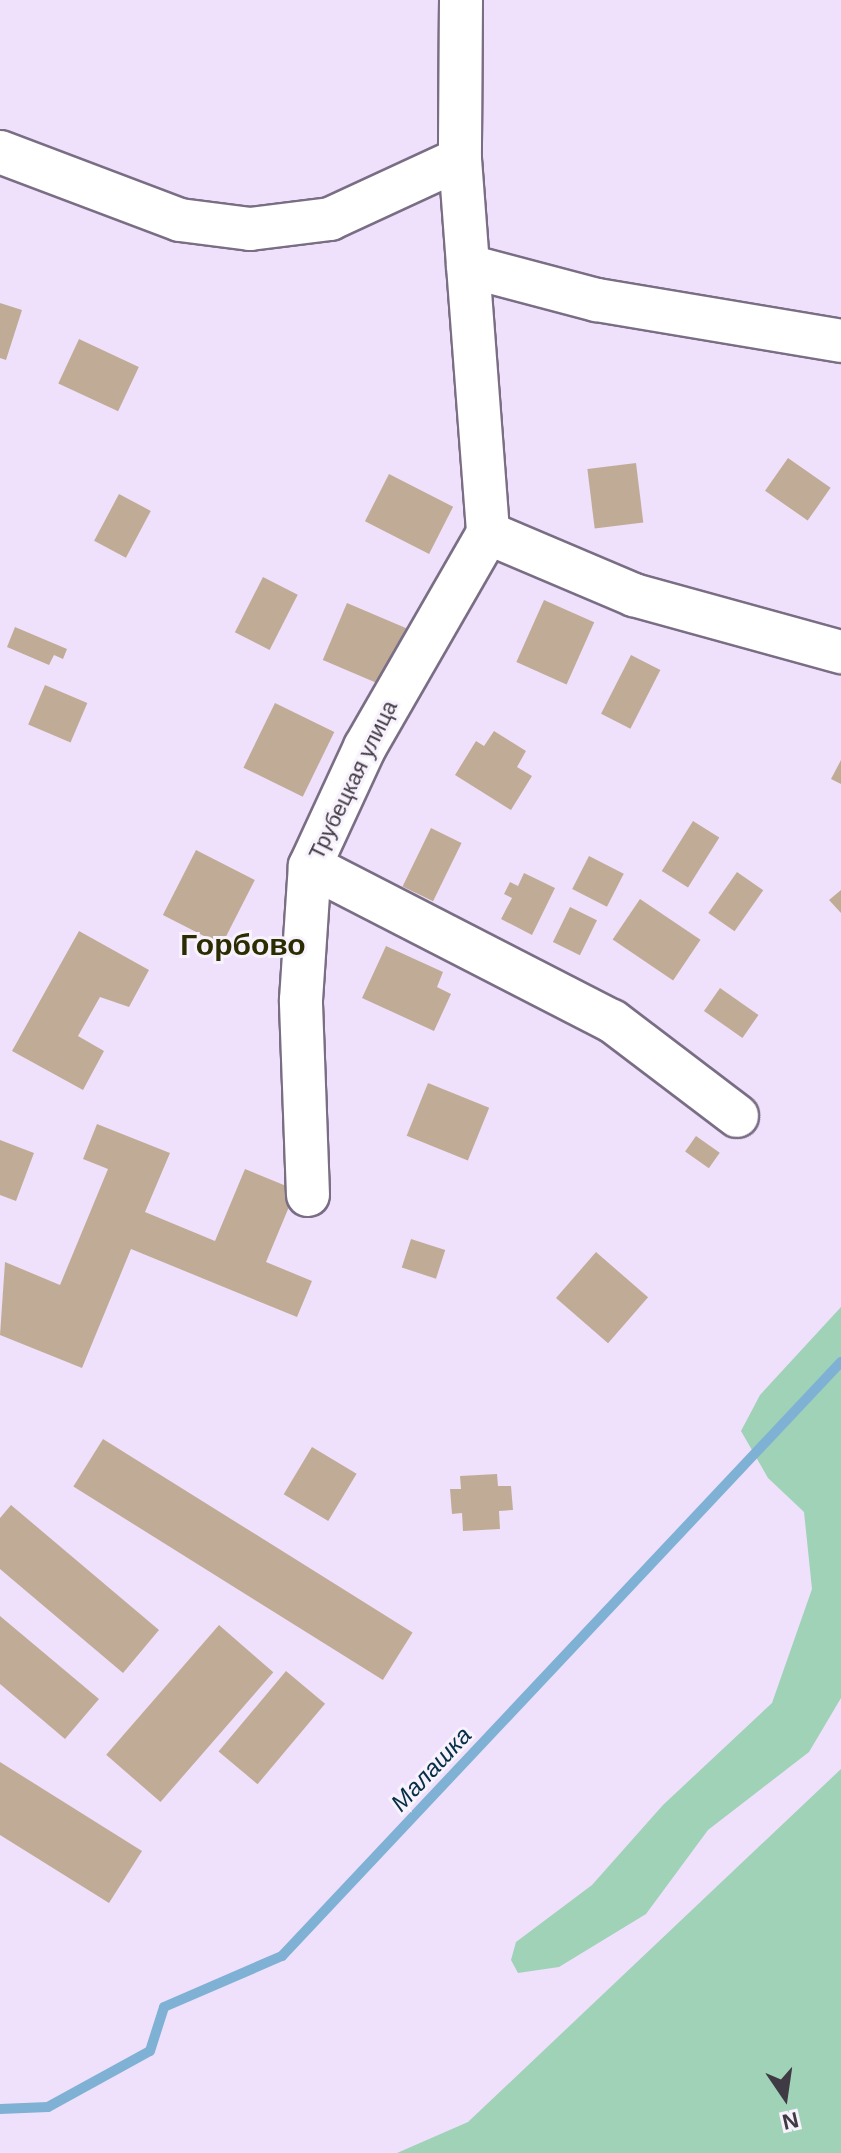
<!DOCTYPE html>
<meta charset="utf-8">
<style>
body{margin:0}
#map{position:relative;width:841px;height:2153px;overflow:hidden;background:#efe1fb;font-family:Arial,sans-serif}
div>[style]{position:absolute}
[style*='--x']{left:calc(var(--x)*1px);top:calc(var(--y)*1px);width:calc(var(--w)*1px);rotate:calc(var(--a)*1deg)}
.green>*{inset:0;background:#9fd2b7}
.stream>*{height:10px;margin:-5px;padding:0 5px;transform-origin:5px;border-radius:5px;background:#7fb1d5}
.building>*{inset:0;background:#c0ac96;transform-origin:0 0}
.roads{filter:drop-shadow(2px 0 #7a6e85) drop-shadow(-2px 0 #7a6e85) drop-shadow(0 2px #7a6e85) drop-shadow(0 -2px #7a6e85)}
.minor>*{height:42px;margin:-21px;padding:0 21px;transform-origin:21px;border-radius:21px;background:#fff}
span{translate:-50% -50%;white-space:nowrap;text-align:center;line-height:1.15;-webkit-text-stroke:6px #f8f2fd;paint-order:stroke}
.street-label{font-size:22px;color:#3f3a44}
.water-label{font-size:24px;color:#052e47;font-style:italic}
.district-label{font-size:30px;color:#2c2c02;font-weight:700}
.north{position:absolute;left:745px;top:2057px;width:80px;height:80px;-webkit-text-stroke:6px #f8f2fd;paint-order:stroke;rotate:167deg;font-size:22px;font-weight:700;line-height:32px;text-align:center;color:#3f3a44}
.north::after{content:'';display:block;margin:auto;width:28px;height:36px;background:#3f3a44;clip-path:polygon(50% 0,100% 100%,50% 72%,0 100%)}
</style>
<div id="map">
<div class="green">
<i style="clip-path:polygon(841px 1307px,841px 1698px,809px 1752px,708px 1830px,646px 1914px,559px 1967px,518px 1973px,511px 1960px,516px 1942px,592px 1885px,663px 1805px,772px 1703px,812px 1589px,804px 1512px,768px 1478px,741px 1431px,760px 1395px)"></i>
<i style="clip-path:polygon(841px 1769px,841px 2153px,397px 2153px,468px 2122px)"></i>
</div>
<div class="stream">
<i style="--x:0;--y:2109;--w:48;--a:-2.4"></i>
<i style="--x:48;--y:2107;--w:116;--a:-28.8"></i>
<i style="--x:150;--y:2051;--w:46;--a:-72.3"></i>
<i style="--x:164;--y:2007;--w:129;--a:-23.4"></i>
<i style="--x:282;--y:1956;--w:816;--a:-46.74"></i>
</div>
<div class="building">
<i style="clip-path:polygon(0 303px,22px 310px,6px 360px,0 358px)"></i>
<i style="left:79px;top:339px;width:66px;height:49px;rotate:25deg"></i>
<i style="left:788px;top:458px;width:52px;height:40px;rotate:35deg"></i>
<i style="left:636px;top:463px;width:60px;height:49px;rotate:83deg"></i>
<i style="left:389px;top:474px;width:72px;height:53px;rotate:27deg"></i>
<i style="left:119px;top:494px;width:36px;height:53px;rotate:28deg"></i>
<i style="left:263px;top:577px;width:39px;height:62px;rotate:27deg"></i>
<i style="left:544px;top:600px;width:55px;height:68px;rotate:24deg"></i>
<i style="left:347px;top:603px;width:67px;height:62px;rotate:23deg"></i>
<i style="clip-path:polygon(15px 627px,67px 649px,63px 659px,54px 655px,49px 665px,7px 647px)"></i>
<i style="left:631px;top:655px;width:33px;height:66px;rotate:27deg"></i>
<i style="left:45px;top:685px;width:46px;height:43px;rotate:23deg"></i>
<i style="left:275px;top:703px;width:66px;height:72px;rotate:26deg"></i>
<i style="clip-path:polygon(494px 731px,526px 751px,517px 767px,532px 776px,511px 810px,455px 775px,476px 741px,484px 746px)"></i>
<i style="clip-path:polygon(841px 760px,841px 784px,831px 779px)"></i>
<i style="left:693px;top:821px;width:31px;height:59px;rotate:32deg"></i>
<i style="left:431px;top:828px;width:34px;height:65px;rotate:26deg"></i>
<i style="left:196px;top:850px;width:66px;height:73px;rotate:27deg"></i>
<i style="left:589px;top:856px;width:39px;height:37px;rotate:27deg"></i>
<i style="left:737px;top:872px;width:32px;height:50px;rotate:35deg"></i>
<i style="clip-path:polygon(524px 873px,555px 888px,532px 935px,501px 919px,512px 898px,504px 894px,510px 882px,518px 886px)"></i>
<i style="clip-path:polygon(841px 890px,841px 913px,829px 900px)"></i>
<i style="left:640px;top:899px;width:73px;height:49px;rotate:34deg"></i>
<i style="left:570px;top:907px;width:30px;height:39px;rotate:26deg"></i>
<i style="clip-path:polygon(79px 931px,149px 970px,129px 1007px,100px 997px,78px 1036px,104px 1051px,83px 1090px,12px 1051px)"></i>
<i style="clip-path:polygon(386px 946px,443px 972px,437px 987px,451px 994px,434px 1031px,362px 998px)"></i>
<i style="left:720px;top:988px;width:47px;height:28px;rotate:35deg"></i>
<i style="left:428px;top:1083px;width:66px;height:57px;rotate:22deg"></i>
<i style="clip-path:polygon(97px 1124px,170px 1153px,145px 1212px,215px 1241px,245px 1169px,296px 1190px,266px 1262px,312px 1281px,297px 1317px,131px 1249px,82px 1368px,0 1335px,5px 1262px,60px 1285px,108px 1169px,83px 1159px)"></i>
<i style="left:696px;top:1136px;width:29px;height:19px;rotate:35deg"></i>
<i style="clip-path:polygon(0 1140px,34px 1153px,16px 1201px,0 1195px)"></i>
<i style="left:411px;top:1239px;width:36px;height:30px;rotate:18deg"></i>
<i style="left:596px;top:1252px;width:69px;height:61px;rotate:41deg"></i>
<i style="left:103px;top:1439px;width:365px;height:56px;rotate:32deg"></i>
<i style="left:312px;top:1447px;width:52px;height:55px;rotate:31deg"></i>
<i style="clip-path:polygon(497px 1474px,498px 1486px,511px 1486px,513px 1510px,499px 1511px,500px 1529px,463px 1531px,462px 1513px,452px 1514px,450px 1489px,461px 1489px,460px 1476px)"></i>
<i style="clip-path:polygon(11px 1505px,159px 1630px,123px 1673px,0 1569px,0 1518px)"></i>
<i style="clip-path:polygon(0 1616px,99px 1699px,65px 1739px,0 1684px)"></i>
<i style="left:219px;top:1625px;width:72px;height:172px;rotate:41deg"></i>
<i style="left:286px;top:1671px;width:51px;height:105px;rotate:40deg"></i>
<i style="clip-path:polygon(0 1762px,142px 1851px,109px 1903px,0 1835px)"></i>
</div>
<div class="roads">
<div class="minor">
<i style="--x:461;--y:0;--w:159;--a:90.4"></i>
<i style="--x:460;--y:159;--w:375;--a:85.7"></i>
<i style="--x:0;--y:152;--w:192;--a:20.7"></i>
<i style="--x:180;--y:220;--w:71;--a:7.3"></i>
<i style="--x:250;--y:229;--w:81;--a:-7.1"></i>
<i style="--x:330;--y:219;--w:143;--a:-24.8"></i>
<i style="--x:468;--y:266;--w:133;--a:14.8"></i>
<i style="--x:597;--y:300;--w:247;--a:9.5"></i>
<i style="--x:488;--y:533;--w:159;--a:23"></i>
<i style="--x:634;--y:595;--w:215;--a:15.4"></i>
<i style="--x:310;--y:866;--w:339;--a:27.2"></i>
<i style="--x:612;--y:1021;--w:157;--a:37.2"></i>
<i style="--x:308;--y:1195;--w:195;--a:-92.1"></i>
<i style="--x:301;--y:1000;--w:134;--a:-86.2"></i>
<i style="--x:310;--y:866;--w:131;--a:-65.2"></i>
<i style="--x:365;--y:747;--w:247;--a:-60.1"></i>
</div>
</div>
<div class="street-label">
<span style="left:353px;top:780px;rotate:-64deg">Трубецкая улица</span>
</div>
<div class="water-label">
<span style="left:431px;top:1769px;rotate:-47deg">Малашка</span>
</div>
<div class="district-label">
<span style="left:243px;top:945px">Горбово</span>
</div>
<div class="north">N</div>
</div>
